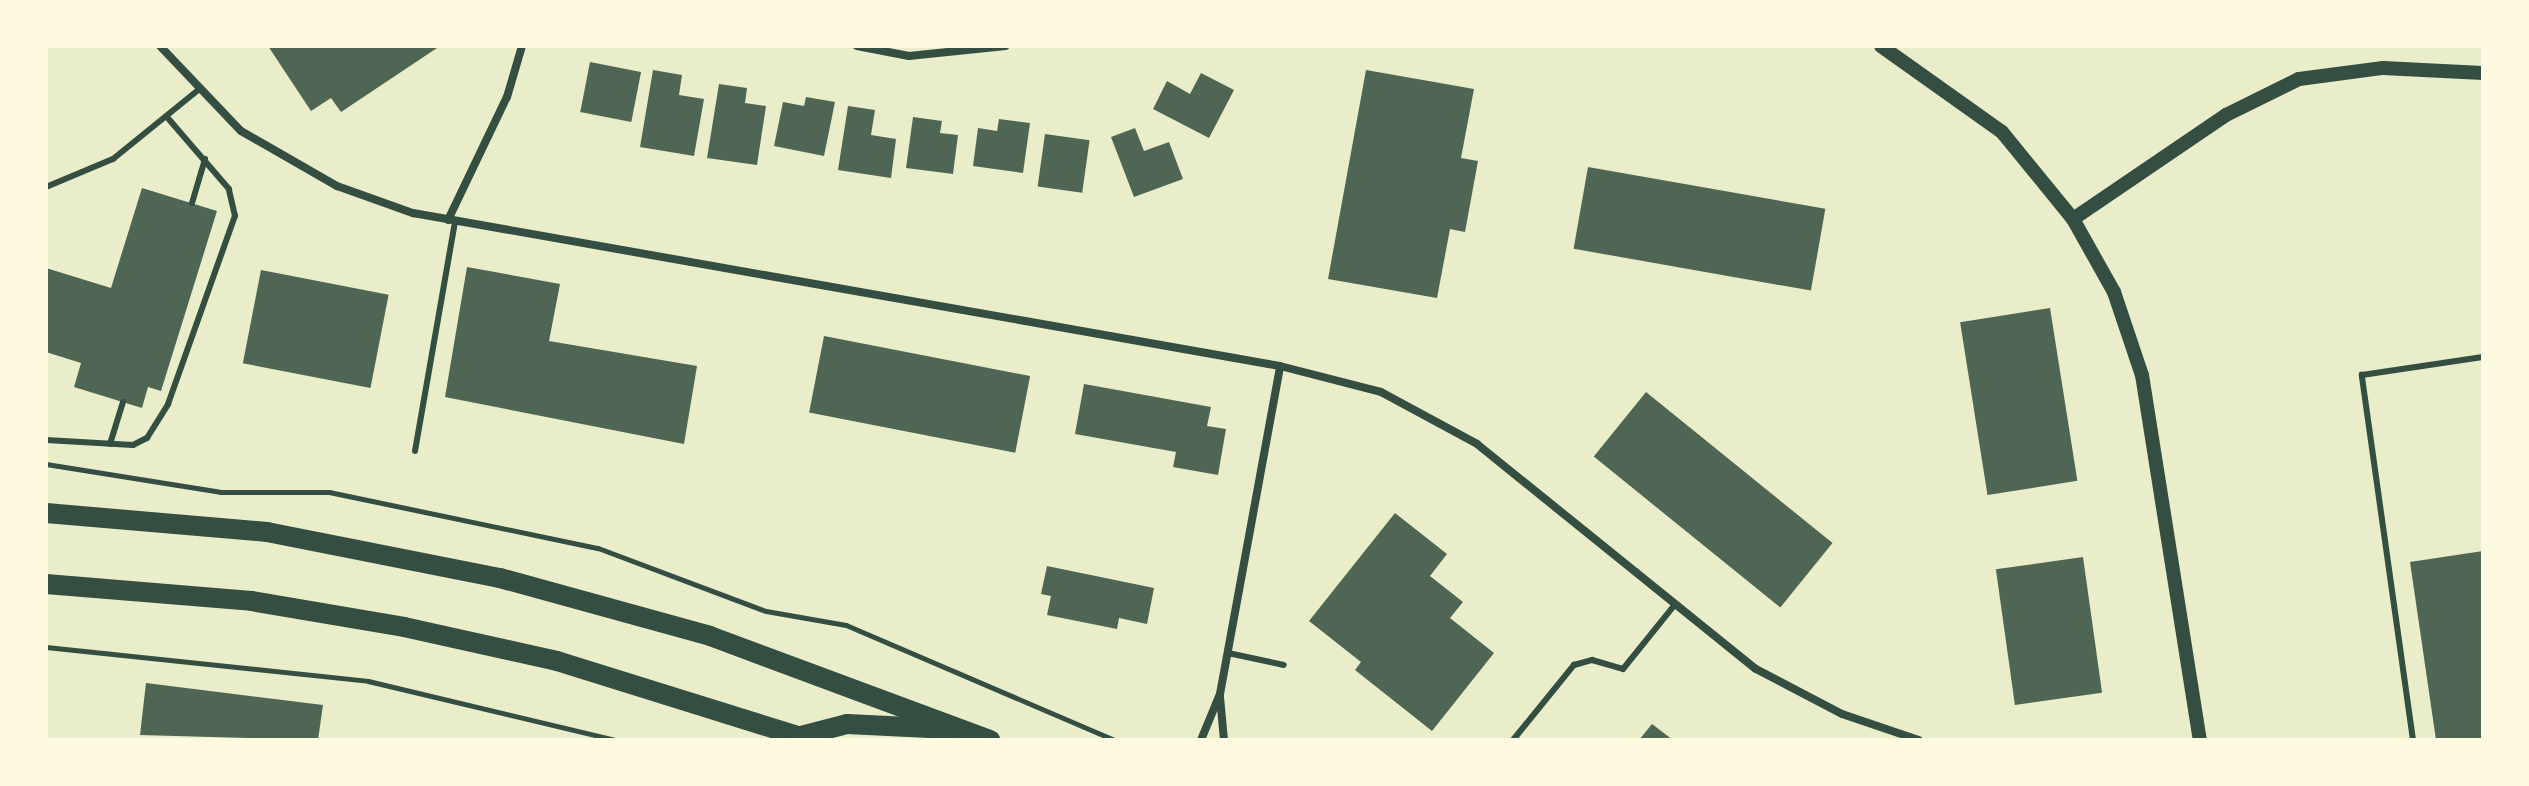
<!DOCTYPE html>
<style>
body{margin:0}
#map{position:relative;width:2529px;height:786px;overflow:hidden;background:#e9edc9;font-family:"Asap Condensed",sans-serif}
div>[style]{position:absolute}
[style*='--x']{left:calc(var(--x)*1px);top:calc(var(--y)*1px);width:calc(var(--w)*1px);rotate:calc(var(--a)*1deg)}
.building>*{inset:0;background:#4f6655;transform-origin:0 0}
.path>*{height:5px;margin:-2.5px;padding:0 2.5px;transform-origin:2.5px;border-radius:2.5px;background:#344e41}
.service>*{height:6px;margin:-3px;padding:0 3px;transform-origin:3px;border-radius:3px;background:#344e41}
.minor>*{height:8px;margin:-4px;padding:0 4px;transform-origin:4px;border-radius:4px;background:#344e41}
.tertiary>*{height:14px;margin:-7px;padding:0 7px;transform-origin:7px;border-radius:7px;background:#344e41}
.trunk>*{height:20px;margin:-10px;padding:0 10px;transform-origin:10px;border-radius:10px;background:#344e41}
span{translate:-50% -50%;white-space:nowrap;text-align:center;line-height:1.15;-webkit-text-stroke:7px #fefae0;paint-order:stroke}
.frame{position:absolute;inset:0;border:48px solid #fefae0;pointer-events:none}
</style>
<div id="map">
<div class="building">
<i style="clip-path:polygon(268px 46px,440px 46px,341px 112px,331px 98px,311px 111px)"></i>
<i style="left:590px;top:62px;width:52px;height:51px;rotate:11deg"></i>
<i style="clip-path:polygon(653px 70px,682px 75px,679px 95px,704px 99px,694px 156px,640px 147px)"></i>
<i style="clip-path:polygon(1366px 70px,1474px 89px,1461px 158px,1478px 161px,1465px 232px,1450px 229px,1437px 298px,1328px 279px)"></i>
<i style="clip-path:polygon(1201px 73px,1234px 90px,1209px 138px,1153px 109px,1167px 81px,1190px 94px)"></i>
<i style="clip-path:polygon(719px 84px,747px 88px,745px 103px,766px 106px,757px 165px,707px 158px)"></i>
<i style="clip-path:polygon(806px 97px,835px 102px,824px 156px,774px 146px,783px 102px,804px 106px)"></i>
<i style="clip-path:polygon(848px 106px,875px 110px,871px 135px,896px 139px,891px 178px,838px 170px)"></i>
<i style="clip-path:polygon(913px 117px,942px 121px,940px 133px,958px 135px,953px 174px,906px 168px)"></i>
<i style="clip-path:polygon(999px 119px,1030px 123px,1023px 173px,973px 166px,978px 128px,997px 131px)"></i>
<i style="clip-path:polygon(1135px 128px,1144px 151px,1169px 142px,1183px 179px,1134px 197px,1111px 137px)"></i>
<i style="left:1045px;top:134px;width:45px;height:53px;rotate:8deg"></i>
<i style="left:1588px;top:167px;width:241px;height:83px;rotate:10deg"></i>
<i style="clip-path:polygon(142px 188px,217px 211px,161px 391px,148px 387px,142px 408px,74px 387px,81px 363px,46px 352px,46px 268px,111px 288px)"></i>
<i style="clip-path:polygon(467px 267px,560px 284px,549px 341px,697px 366px,684px 444px,445px 397px)"></i>
<i style="left:261px;top:270px;width:130px;height:95px;rotate:11deg"></i>
<i style="left:2050px;top:308px;width:175px;height:91px;rotate:81deg"></i>
<i style="left:824px;top:336px;width:210px;height:78px;rotate:11deg"></i>
<i style="clip-path:polygon(1084px 384px,1211px 407px,1207px 426px,1226px 429px,1218px 475px,1173px 467px,1176px 452px,1075px 434px)"></i>
<i style="left:1646px;top:392px;width:240px;height:83px;rotate:39deg"></i>
<i style="clip-path:polygon(1395px 513px,1447px 554px,1430px 576px,1463px 602px,1450px 618px,1494px 653px,1432px 731px,1355px 670px,1361px 662px,1309px 621px)"></i>
<i style="clip-path:polygon(2483px 551px,2483px 740px,2436px 740px,2410px 562px)"></i>
<i style="left:2083px;top:557px;width:137px;height:88px;rotate:82deg"></i>
<i style="clip-path:polygon(1047px 566px,1154px 588px,1147px 624px,1119px 618px,1117px 629px,1047px 615px,1051px 596px,1041px 594px)"></i>
<i style="clip-path:polygon(146px 683px,323px 705px,318px 740px,140px 735px)"></i>
<i style="clip-path:polygon(1652px 724px,1673px 740px,1639px 740px)"></i>
</div>
<div class="path">
<i style="--x:46;--y:464;--w:176;--a:9.1"></i>
<i style="--x:220;--y:492;--w:109;--a:0"></i>
<i style="--x:329;--y:492;--w:275;--a:11.8"></i>
<i style="--x:598;--y:548;--w:179;--a:20.6"></i>
<i style="--x:766;--y:611;--w:81;--a:9.9"></i>
<i style="--x:846;--y:625;--w:292;--a:23.2"></i>
<i style="--x:46;--y:647;--w:324;--a:6"></i>
<i style="--x:368;--y:681;--w:255;--a:13.4"></i>
</div>
<div class="service">
<i style="--x:46;--y:187;--w:73;--a:-22.7"></i>
<i style="--x:113;--y:159;--w:108;--a:-39"></i>
<i style="--x:192;--y:203;--w:46;--a:-73.5"></i>
<i style="--x:46;--y:440;--w:87;--a:3.3"></i>
<i style="--x:133;--y:445;--w:16;--a:-27"></i>
<i style="--x:147;--y:438;--w:40;--a:-58"></i>
<i style="--x:168;--y:404;--w:200;--a:-70.4"></i>
<i style="--x:235;--y:216;--w:28;--a:-103"></i>
<i style="--x:229;--y:189;--w:96;--a:-130.8"></i>
<i style="--x:110;--y:444;--w:44;--a:-72.8"></i>
<i style="--x:415;--y:451;--w:233;--a:-80.1"></i>
<i style="--x:1228;--y:653;--w:57;--a:12.1"></i>
<i style="--x:1513;--y:740;--w:97;--a:-50.9"></i>
<i style="--x:1574;--y:665;--w:19;--a:-16"></i>
<i style="--x:1592;--y:660;--w:32;--a:16"></i>
<i style="--x:1623;--y:669;--w:80;--a:-51.1"></i>
<i style="--x:2413;--y:740;--w:369;--a:-98"></i>
<i style="--x:2362;--y:375;--w:122;--a:-8.5"></i>
</div>
<div class="minor">
<i style="--x:160;--y:46;--w:117;--a:46.4"></i>
<i style="--x:241;--y:131;--w:111;--a:29.8"></i>
<i style="--x:337;--y:186;--w:81;--a:19.6"></i>
<i style="--x:413;--y:213;--w:880;--a:10.01"></i>
<i style="--x:1280;--y:366;--w:104;--a:14.4"></i>
<i style="--x:1381;--y:392;--w:109;--a:28.4"></i>
<i style="--x:1477;--y:444;--w:358;--a:38.9"></i>
<i style="--x:1756;--y:669;--w:97;--a:27.6"></i>
<i style="--x:1842;--y:714;--w:81;--a:18.7"></i>
<i style="--x:857;--y:46;--w:53;--a:10.9"></i>
<i style="--x:909;--y:56;--w:97;--a:-5.9"></i>
<i style="--x:448;--y:220;--w:136;--a:-64.4"></i>
<i style="--x:507;--y:97;--w:53;--a:-73.6"></i>
<i style="--x:1220;--y:697;--w:43;--a:84.7"></i>
<i style="--x:1201;--y:740;--w:50;--a:-67.6"></i>
<i style="--x:1220;--y:694;--w:333;--a:-79.6"></i>
</div>
<div class="tertiary">
<i style="--x:1881;--y:46;--w:148;--a:35.4"></i>
<i style="--x:2002;--y:132;--w:112;--a:50.8"></i>
<i style="--x:2073;--y:219;--w:84;--a:60.7"></i>
<i style="--x:2114;--y:292;--w:88;--a:71.4"></i>
<i style="--x:2142;--y:375;--w:370;--a:81"></i>
<i style="--x:2073;--y:219;--w:185;--a:-34.2"></i>
<i style="--x:2226;--y:115;--w:81;--a:-26.3"></i>
<i style="--x:2299;--y:79;--w:85;--a:-7.5"></i>
<i style="--x:2383;--y:68;--w:100;--a:2.9"></i>
</div>
<div class="trunk">
<i style="--x:46;--y:513;--w:222;--a:4.9"></i>
<i style="--x:267;--y:532;--w:237;--a:11.2"></i>
<i style="--x:500;--y:578;--w:218;--a:15.4"></i>
<i style="--x:710;--y:636;--w:299;--a:20.4"></i>
<i style="--x:46;--y:584;--w:206;--a:4.7"></i>
<i style="--x:251;--y:601;--w:155;--a:9.6"></i>
<i style="--x:404;--y:627;--w:157;--a:12.5"></i>
<i style="--x:557;--y:661;--w:266;--a:17.3"></i>
<i style="--x:801;--y:736;--w:48;--a:-14.6"></i>
<i style="--x:847;--y:724;--w:103;--a:2.8"></i>
</div>
<div class="frame"></div>
</div>
